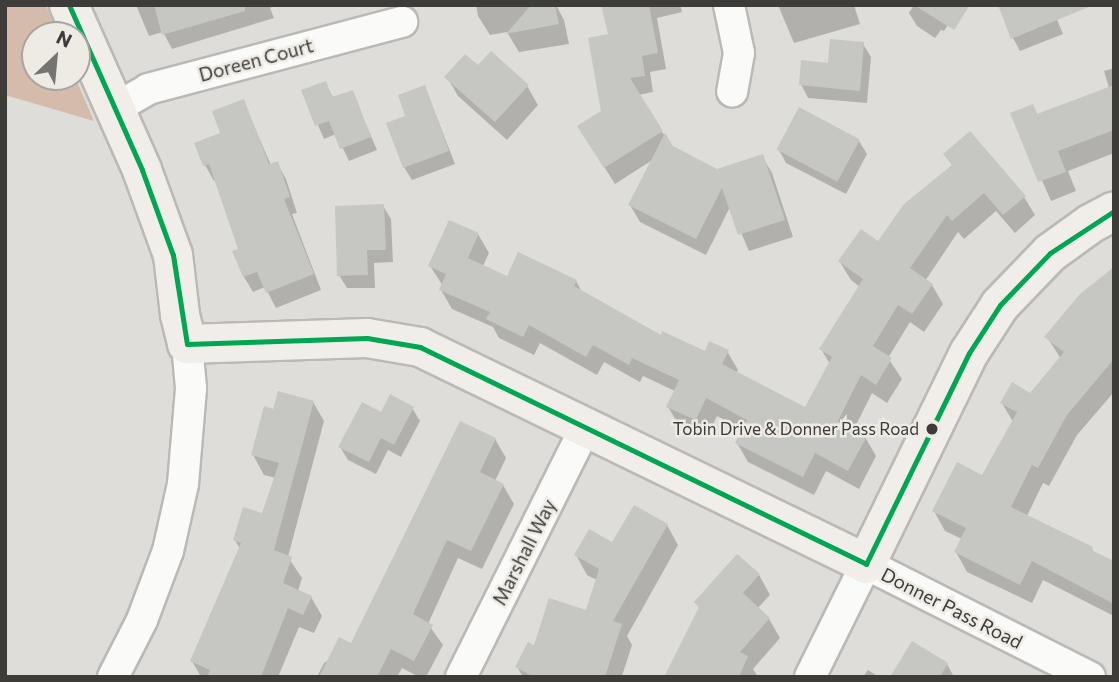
<!DOCTYPE html>
<style>
body{margin:0}
#map{position:relative;width:1119px;height:682px;overflow:hidden;background:#deddd9;font-family:Commissioner,sans-serif}
div>[style]{position:absolute}
[style*='--x']{left:calc(var(--x)*1px);top:calc(var(--y)*1px);width:calc(var(--w)*1px);rotate:calc(var(--a)*1deg)}
.green>*{inset:0;background:#d5bbab}
.shadow>*{inset:0;background:#0003}
.building>*{inset:0;background:#c6c6c2;transform-origin:0 0}
.roads{filter:drop-shadow(2px 0 #bab9b6) drop-shadow(-2px 0 #bab9b6) drop-shadow(0 2px #bab9b6) drop-shadow(0 -2px #bab9b6)}
.street>*{height:30px;margin:-15px;padding:0 15px;transform-origin:15px;border-radius:15px;background:#fafaf9}
.secondary>*{height:38px;margin:-19px;padding:0 19px;transform-origin:19px;border-radius:19px;background:#f1eee9}
.bus-1>*{height:5px;margin:-2.5px;padding:0 2.5px;transform-origin:2.5px;border-radius:2.5px;background:#00a651}
.dots>*{width:19px;height:19px;translate:-50% -50%;box-sizing:border-box;border:4px solid #edebe4;border-radius:50%}
span{translate:-50% -50%;white-space:nowrap;text-align:center;line-height:1.15;-webkit-text-stroke:5px #edebe4;paint-order:stroke}
.bus-label{font-size:17px;color:#3d3c39}
.right{translate:-100% -50%;text-align:right}
.street-label{font-size:19px;color:#3d3c39}
.frame{position:absolute;inset:0;border:7px solid #3d3c39;pointer-events:none}
.north{position:absolute;left:21px;top:21px;width:70px;height:70px;box-sizing:border-box;background:#edebe4;border:2px solid #a7a5a0;border-radius:50%;rotate:26deg;font-size:19px;font-weight:700;line-height:28px;text-align:center;color:#3d3c39}
.north::after{content:'';display:block;margin:auto;width:24px;height:32px;background:#757471;clip-path:polygon(50% 0,100% 100%,50% 72%,0 100%)}
</style>
<div id="map">
<div class="green">
<i style="clip-path:polygon(5px 5px,46px 5px,58px 35px,35px 35px,35px 77px,75px 77px,94px 121px,5px 95px)"></i>
</div>
<div class="shadow">
<i style="clip-path:polygon(136px 5px,277px 5px,270px 8px,274px 18px,172px 49px,163px 32px,149px 36px)"></i>
<i style="clip-path:polygon(476px 5px,556px 5px,564px 20px,569px 44px,519px 52px,507px 32px,490px 35px,478px 16px)"></i>
<i style="clip-path:polygon(603px 5px,680px 5px,682px 12px,657px 18px,666px 69px,650px 72px,653px 92px,638px 95px,672px 147px,717px 171px,762px 156px,772px 173px,793px 237px,749px 251px,730px 207px,706px 255px,640px 222px,630px 205px,654px 159px,615px 184px,589px 143px,603px 112px,610px 35px)"></i>
<i style="clip-path:polygon(778px 5px,854px 5px,860px 24px,794px 43px)"></i>
<i style="clip-path:polygon(914px 5px,960px 5px,944px 31px,941px 30px,935px 38px,917px 26px,909px 13px)"></i>
<i style="clip-path:polygon(1051px 5px,1063px 34px,1020px 51px,1013px 38px)"></i>
<i style="clip-path:polygon(863px 44px,871px 57px,867px 103px,808px 98px,801px 84px)"></i>
<i style="clip-path:polygon(478px 68px,527px 86px,538px 105px,507px 140px,458px 96px,447px 77px)"></i>
<i style="clip-path:polygon(1114px 68px,1114px 153px,1068px 171px,1076px 191px,1051px 201px,1013px 114px,1033px 106px,1038px 116px,1109px 88px,1104px 71px)"></i>
<i style="clip-path:polygon(325px 83px,334px 99px,352px 92px,377px 150px,349px 161px,336px 134px,324px 139px,303px 91px)"></i>
<i style="clip-path:polygon(425px 87px,455px 164px,412px 180px,404px 167px,408px 117px)"></i>
<i style="clip-path:polygon(243px 101px,271px 165px,277px 163px,286px 179px,297px 213px,292px 214px,321px 290px,276px 308px,265px 287px,253px 292px,244px 277px,235px 252px,240px 250px,216px 179px,214px 181px,205px 165px)"></i>
<i style="clip-path:polygon(859px 141px,867px 154px,846px 194px,786px 163px,779px 150px)"></i>
<i style="clip-path:polygon(946px 155px,1024px 197px,1035px 215px,1015px 233px,996px 211px,964px 239px,958px 232px,925px 281px,932px 285px,943px 304px,924px 332px,910px 322px,888px 358px,902px 379px,887px 403px,872px 393px,853px 431px,865px 437px,876px 456px,859px 489px,826px 471px,814px 495px,748px 462px,737px 443px,744px 430px,717px 416px,706px 438px,679px 425px,668px 407px,675px 391px,643px 376px,640px 382px,604px 362px,597px 375px,540px 343px,534px 355px,499px 338px,493px 327px,452px 309px,441px 290px,443px 286px,430px 266px,478px 234px,489px 253px,483px 266px,508px 278px,576px 281px,582px 292px,661px 337px,706px 353px,727px 351px,738px 370px,737px 373px,806px 410px,830px 364px,821px 349px,860px 287px,851px 280px,840px 262px,878px 243px,953px 167px)"></i>
<i style="clip-path:polygon(383px 206px,391px 219px,393px 262px,374px 263px,375px 288px,347px 288px,339px 275px)"></i>
<i style="clip-path:polygon(1114px 269px,1114px 392px,1077px 435px,1049px 486px,1043px 483px,1027px 516px,1091px 548px,1095px 554px,1114px 563px,1114px 616px,1043px 580px,1032px 603px,967px 572px,956px 552px,962px 539px,945px 531px,934px 511px,983px 477px,1013px 422px,1002px 403px,1031px 395px,1061px 359px,1047px 337px)"></i>
<i style="clip-path:polygon(313px 402px,324px 421px,288px 557px,302px 578px,298px 591px,311px 597px,322px 616px,314px 633px,299px 627px,278px 677px,201px 677px,192px 661px,240px 549px,235px 540px,264px 515px,276px 478px,264px 475px,253px 455px,274px 411px)"></i>
<i style="clip-path:polygon(412px 408px,420px 421px,401px 457px,388px 450px,376px 474px,348px 460px,340px 447px,382px 414px)"></i>
<i style="clip-path:polygon(495px 439px,506px 458px,495px 481px,503px 485px,514px 504px,482px 569px,458px 558px,428px 624px,443px 645px,426px 677px,419px 677px,402px 668px,397px 677px,317px 677px,324px 663px,351px 645px)"></i>
<i style="clip-path:polygon(667px 525px,678px 545px,627px 636px,632px 645px,622px 676px,523px 677px,517px 667px,535px 648px,587px 612px,597px 580px,587px 575px,576px 555px)"></i>
<i style="clip-path:polygon(759px 575px,770px 595px,757px 609px,769px 619px,780px 638px,753px 669px,758px 677px,666px 677px,700px 609px,696px 603px)"></i>
<i style="clip-path:polygon(947px 664px,954px 677px,892px 677px)"></i>
<i style="clip-path:polygon(868px 670px,879px 677px,863px 677px)"></i>
</div>
<div class="building">
<i style="clip-path:polygon(154px 5px,245px 5px,245px 11px,162px 35px)"></i>
<i style="clip-path:polygon(531px 5px,555px 5px,559px 24px,506px 34px)"></i>
<i style="clip-path:polygon(601px 5px,649px 5px,658px 53px,642px 56px,645px 76px,630px 78px,663px 131px,604px 168px,577px 126px,601px 111px,588px 38px,608px 34px)"></i>
<i style="clip-path:polygon(914px 5px,970px 5px,954px 30px)"></i>
<i style="clip-path:polygon(998px 5px,1091px 5px,1091px 6px,1011px 39px)"></i>
<i style="clip-path:polygon(830px 39px,864px 42px,860px 91px,799px 85px,801px 60px,828px 63px)"></i>
<i style="clip-path:polygon(491px 51px,529px 85px,495px 122px,444px 77px,465px 54px,478px 65px)"></i>
<i style="clip-path:polygon(326px 81px,332px 97px,353px 90px,371px 137px,340px 149px,329px 121px,315px 126px,301px 90px)"></i>
<i style="clip-path:polygon(425px 85px,449px 151px,403px 168px,386px 123px,405px 116px,398px 95px)"></i>
<i style="clip-path:polygon(1114px 85px,1114px 130px,1058px 151px,1066px 172px,1038px 182px,1010px 113px,1033px 104px,1037px 114px)"></i>
<i style="clip-path:polygon(244px 99px,269px 164px,278px 161px,290px 197px,284px 199px,314px 274px,266px 293px,257px 272px,243px 277px,232px 251px,238px 249px,209px 164px,203px 166px,194px 143px,220px 133px,212px 111px)"></i>
<i style="left:799px;top:107px;width:69px;height:48px;rotate:28deg"></i>
<i style="clip-path:polygon(970px 131px,1026px 196px,1003px 215px,984px 193px,952px 221px,947px 215px,910px 268px,933px 284px,912px 314px,898px 305px,873px 346px,892px 358px,876px 385px,861px 375px,838px 421px,867px 436px,848px 471px,815px 453px,803px 477px,735px 443px,747px 420px,706px 398px,696px 420px,666px 407px,679px 380px,632px 358px,629px 365px,593px 345px,586px 357px,529px 325px,523px 337px,486px 319px,490px 312px,439px 290px,446px 274px,428px 266px,449px 220px,479px 233px,468px 258px,507px 276px,518px 252px,577px 280px,574px 286px,661px 335px,662px 331px,705px 351px,709px 341px,729px 350px,722px 364px,805px 407px,832px 357px,819px 349px,863px 279px,838px 261px,861px 229px,878px 241px,904px 204px,952px 165px,943px 154px)"></i>
<i style="clip-path:polygon(665px 133px,673px 146px,717px 169px,763px 154px,785px 220px,738px 235px,722px 188px,696px 239px,628px 205px)"></i>
<i style="clip-path:polygon(384px 204px,386px 250px,367px 250px,368px 275px,337px 276px,335px 206px)"></i>
<i style="clip-path:polygon(1114px 267px,1114px 359px,1067px 415px,1038px 468px,1032px 465px,1011px 507px,1093px 547px,1091px 550px,1114px 561px,1114px 604px,1032px 561px,1020px 585px,954px 552px,966px 528px,932px 511px,957px 462px,982px 475px,1017px 412px,1000px 403px,1012px 382px,1030px 393px,1064px 352px,1044px 337px,1080px 294px)"></i>
<i style="clip-path:polygon(278px 391px,314px 401px,274px 550px,292px 557px,283px 583px,312px 596px,303px 615px,288px 608px,261px 677px,207px 677px,210px 670px,190px 661px,241px 543px,233px 540px,243px 507px,262px 513px,279px 463px,251px 455px,264px 406px,273px 409px)"></i>
<i style="clip-path:polygon(390px 394px,414px 407px,394px 445px,381px 438px,369px 462px,338px 447px,362px 402px,381px 412px)"></i>
<i style="clip-path:polygon(460px 421px,496px 438px,480px 472px,504px 484px,471px 551px,447px 540px,413px 614px,433px 625px,414px 661px,391px 649px,377px 677px,319px 677px,339px 637px,351px 643px)"></i>
<i style="clip-path:polygon(634px 505px,668px 524px,613px 621px,622px 624px,605px 677px,534px 677px,515px 667px,528px 642px,534px 645px,549px 598px,586px 610px,599px 569px,574px 555px,589px 529px,612px 542px)"></i>
<i style="clip-path:polygon(737px 554px,760px 574px,743px 593px,770px 618px,740px 652px,748px 656px,739px 677px,664px 677px,699px 607px,694px 602px)"></i>
<i style="clip-path:polygon(912px 641px,948px 663px,940px 677px,890px 677px)"></i>
</div>
<div class="roads">
<div class="street">
<i style="--x:729;--y:5;--w:49;--a:78.2"></i>
<i style="--x:739;--y:53;--w:39;--a:100"></i>
<i style="--x:114;--y:109;--w:39;--a:-30"></i>
<i style="--x:148;--y:89;--w:263;--a:-14.8"></i>
<i style="--x:113;--y:677;--w:64;--a:-63"></i>
<i style="--x:142;--y:620;--w:74;--a:-69.4"></i>
<i style="--x:168;--y:551;--w:69;--a:-77.4"></i>
<i style="--x:183;--y:484;--w:96;--a:-85.2"></i>
<i style="--x:191;--y:388;--w:44;--a:-95.2"></i>
<i style="--x:461;--y:677;--w:278;--a:-63.5"></i>
<i style="--x:810;--y:677;--w:126;--a:-63.6"></i>
<i style="--x:866;--y:564;--w:251;--a:26.8"></i>
</div>
<div class="secondary">
<i style="--x:69;--y:5;--w:180;--a:66.1"></i>
<i style="--x:142;--y:170;--w:90;--a:70"></i>
<i style="--x:173;--y:255;--w:60;--a:83.3"></i>
<i style="--x:180;--y:315;--w:30;--a:76"></i>
<i style="--x:187;--y:344;--w:180;--a:-1.9"></i>
<i style="--x:367;--y:338;--w:54;--a:9.6"></i>
<i style="--x:420;--y:347;--w:496;--a:25.9"></i>
<i style="--x:866;--y:564;--w:235;--a:-64"></i>
<i style="--x:969;--y:353;--w:57;--a:-57.1"></i>
<i style="--x:1000;--y:305;--w:72;--a:-46.1"></i>
<i style="--x:1050;--y:253;--w:49;--a:-35.9"></i>
<i style="--x:1090;--y:224;--w:27;--a:-28"></i>
</div>
</div>
<div class="bus-1">
<i style="--x:69;--y:5;--w:180;--a:66.1"></i>
<i style="--x:142;--y:170;--w:90;--a:70"></i>
<i style="--x:173;--y:255;--w:90;--a:81.1"></i>
<i style="--x:187;--y:344;--w:180;--a:-1.9"></i>
<i style="--x:367;--y:338;--w:54;--a:9.6"></i>
<i style="--x:420;--y:347;--w:496;--a:25.9"></i>
<i style="--x:866;--y:564;--w:235;--a:-64"></i>
<i style="--x:969;--y:353;--w:57;--a:-57.1"></i>
<i style="--x:1000;--y:305;--w:72;--a:-46.1"></i>
<i style="--x:1050;--y:253;--w:77;--a:-33.3"></i>
</div>
<div class="dots">
<i style="left:932px;top:429px;background:#3d3c39"></i>
</div>
<div class="bus-label">
<span class="right" style="left:919px;top:429px">Tobin Drive &amp; Donner Pass Road</span>
</div>
<div class="street-label">
<span style="left:256px;top:60px;rotate:-15deg">Doreen Court</span>
<span style="left:524px;top:552px;rotate:-63deg">Marshall Way</span>
<span style="left:952px;top:608px;rotate:27deg">Donner Pass Road</span>
</div>
<div class="frame"></div>
<div class="north">N</div>
</div>
